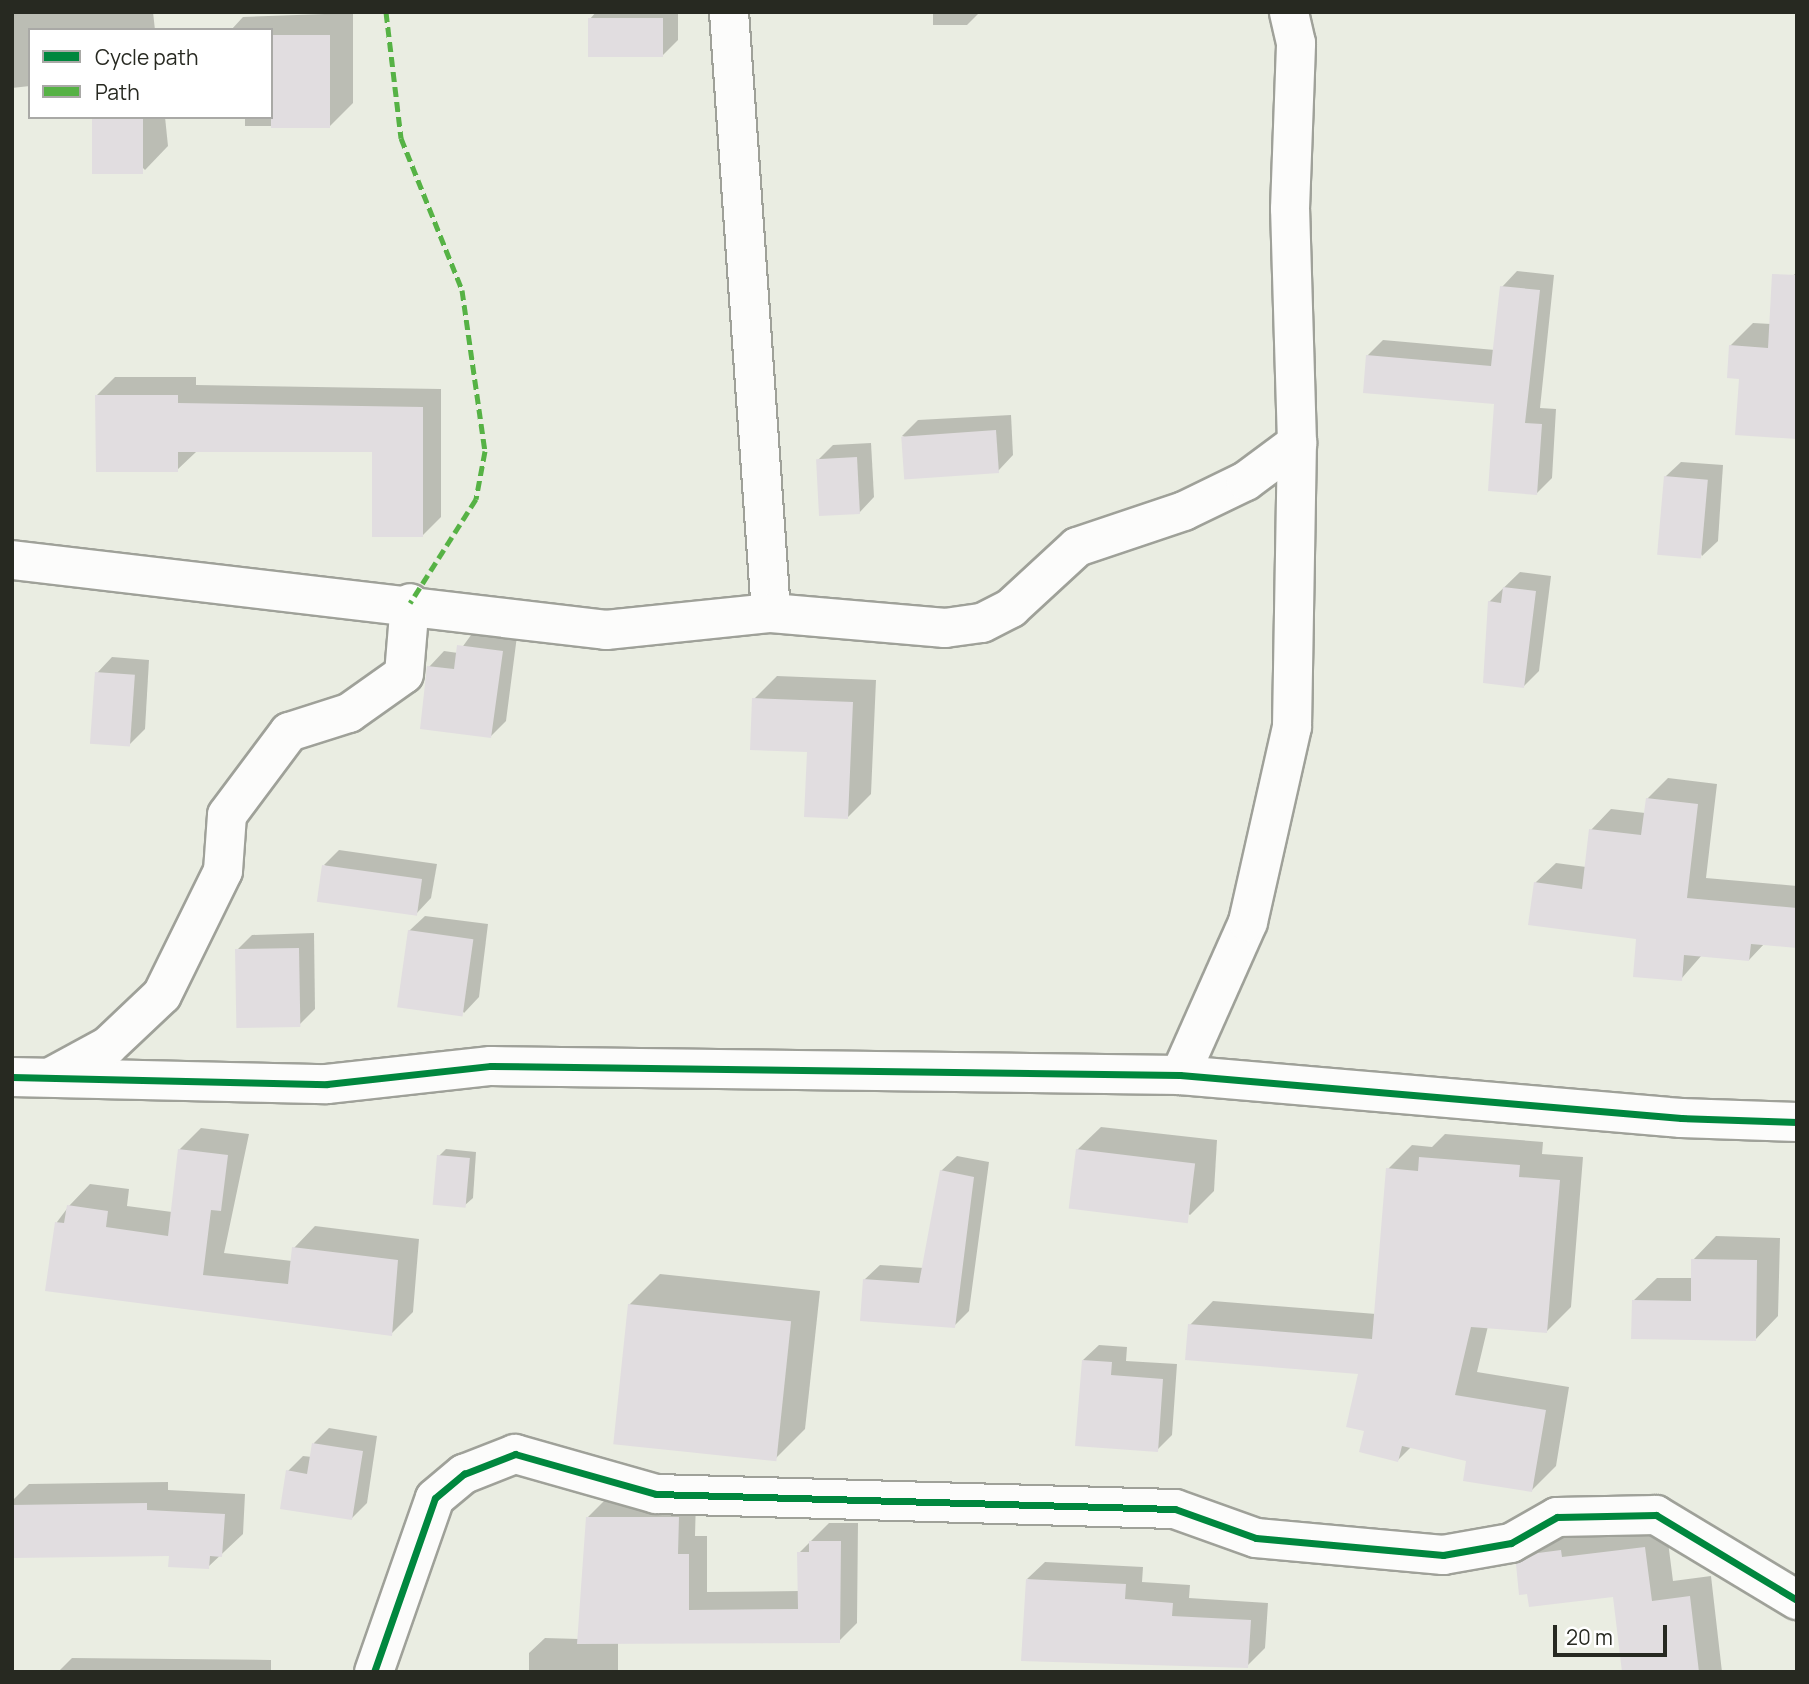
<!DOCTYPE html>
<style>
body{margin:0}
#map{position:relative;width:1809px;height:1684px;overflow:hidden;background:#eaede2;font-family:Manrope,sans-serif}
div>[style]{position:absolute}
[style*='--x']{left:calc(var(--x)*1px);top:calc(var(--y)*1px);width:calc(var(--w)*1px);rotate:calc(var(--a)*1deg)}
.shadow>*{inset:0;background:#0003}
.building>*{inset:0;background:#e1dde0;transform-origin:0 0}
.roads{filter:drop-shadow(2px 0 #9fa199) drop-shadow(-2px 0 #9fa199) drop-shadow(0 2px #9fa199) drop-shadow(0 -2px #9fa199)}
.minor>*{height:38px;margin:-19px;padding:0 19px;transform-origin:19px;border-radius:19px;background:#fcfcfb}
.quiet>*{height:5px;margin-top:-2.5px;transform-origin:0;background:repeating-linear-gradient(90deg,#56b245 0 10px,transparent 0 15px)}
.cycleway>*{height:7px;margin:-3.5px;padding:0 3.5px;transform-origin:3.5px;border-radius:3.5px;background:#00873e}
span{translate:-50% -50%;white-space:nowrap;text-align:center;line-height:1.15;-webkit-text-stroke:6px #fff;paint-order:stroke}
.frame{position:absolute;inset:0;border:14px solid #272921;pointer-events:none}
.legend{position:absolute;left:28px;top:28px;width:245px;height:91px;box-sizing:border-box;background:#fff;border:2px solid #a9a9a6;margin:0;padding:9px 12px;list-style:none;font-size:21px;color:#272921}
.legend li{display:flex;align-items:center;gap:14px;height:35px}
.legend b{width:35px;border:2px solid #a9a9a6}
.scale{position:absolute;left:1553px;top:1625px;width:114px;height:32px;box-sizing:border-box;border:4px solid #272921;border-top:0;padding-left:9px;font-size:21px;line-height:24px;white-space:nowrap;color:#272921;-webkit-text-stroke:5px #fff;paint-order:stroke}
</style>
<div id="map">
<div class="shadow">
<i style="clip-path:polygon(12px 12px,153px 12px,155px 30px,30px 30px,30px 86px,12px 88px)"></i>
<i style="clip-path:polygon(596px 12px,678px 12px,678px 40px,662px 56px,590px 19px)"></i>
<i style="clip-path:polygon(933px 12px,980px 12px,967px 25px,933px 25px)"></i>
<i style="clip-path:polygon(353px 13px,353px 103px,330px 126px,245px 126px,245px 117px,271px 117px,271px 30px,231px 30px,243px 17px)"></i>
<i style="clip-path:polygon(93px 117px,165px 117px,168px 146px,145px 170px)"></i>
<i style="clip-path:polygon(1517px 271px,1554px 275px,1540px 408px,1556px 409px,1552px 478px,1536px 494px,1496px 403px,1367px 356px,1383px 340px,1495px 350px,1502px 287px)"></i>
<i style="clip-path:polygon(1797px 272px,1797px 437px,1740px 377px,1730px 346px,1753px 323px,1771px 324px,1772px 295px)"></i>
<i style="clip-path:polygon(115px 377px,196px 377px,196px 385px,441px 389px,441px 517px,423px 535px,374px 450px,196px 452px,177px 470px,97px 395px)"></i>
<i style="clip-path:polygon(1011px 415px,1013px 455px,998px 471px,902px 436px,918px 420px)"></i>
<i style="clip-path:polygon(871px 443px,874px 497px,859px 513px,817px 461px,833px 445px)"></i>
<i style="clip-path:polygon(1681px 462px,1723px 465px,1718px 541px,1702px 556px,1665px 477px)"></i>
<i style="clip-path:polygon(1520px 572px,1551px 576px,1539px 671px,1524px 686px,1489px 602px)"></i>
<i style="clip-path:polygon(474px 631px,517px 636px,506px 721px,491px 736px,429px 667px,444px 651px,458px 653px)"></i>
<i style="clip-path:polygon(112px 657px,149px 660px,145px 729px,130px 744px,97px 673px)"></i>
<i style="clip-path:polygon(777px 676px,876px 680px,871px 794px,848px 817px,809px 751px,754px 699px)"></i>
<i style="clip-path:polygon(1668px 778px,1717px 784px,1706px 878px,1797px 886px,1797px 946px,1765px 943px,1749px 960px,1702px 955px,1681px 979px,1638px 937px,1535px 883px,1556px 863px,1586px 867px,1591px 830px,1611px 809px,1645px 813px,1647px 799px)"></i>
<i style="clip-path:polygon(339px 850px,437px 864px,431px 898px,416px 914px,324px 865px)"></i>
<i style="clip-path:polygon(425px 916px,488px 924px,479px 997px,464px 1013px,409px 931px)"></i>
<i style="clip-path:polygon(314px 933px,315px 1009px,299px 1025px,237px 950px,252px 935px)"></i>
<i style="clip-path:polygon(1101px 1127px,1217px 1140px,1214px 1191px,1190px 1215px,1077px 1150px)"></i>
<i style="clip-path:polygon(201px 1128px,249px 1134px,224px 1253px,292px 1261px,294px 1248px,315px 1226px,419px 1239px,413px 1312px,391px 1334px,47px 1290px,57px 1222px,69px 1206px,90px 1184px,129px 1189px,127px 1206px,172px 1212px,179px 1150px)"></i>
<i style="clip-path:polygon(1445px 1134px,1543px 1142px,1542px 1154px,1583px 1157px,1571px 1307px,1547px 1331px,1488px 1326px,1477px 1372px,1569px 1387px,1556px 1466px,1532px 1490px,1468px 1460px,1411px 1447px,1398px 1460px,1366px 1430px,1361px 1372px,1190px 1325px,1213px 1301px,1376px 1314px,1388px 1169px,1412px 1145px,1432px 1147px)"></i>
<i style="clip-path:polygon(446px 1149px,476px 1152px,473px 1198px,465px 1205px,439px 1156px)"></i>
<i style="clip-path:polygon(957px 1156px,989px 1162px,969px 1311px,954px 1326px,864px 1280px,880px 1265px,924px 1268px,941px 1171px)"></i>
<i style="clip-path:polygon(1716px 1236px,1780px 1238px,1778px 1316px,1755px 1340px,1633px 1301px,1657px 1278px,1693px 1278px,1693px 1260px)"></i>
<i style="clip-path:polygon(660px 1274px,820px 1291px,805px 1429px,775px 1459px,629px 1305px)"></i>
<i style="clip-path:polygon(1099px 1345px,1127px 1347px,1126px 1361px,1177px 1364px,1172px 1435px,1157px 1450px,1083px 1360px)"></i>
<i style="clip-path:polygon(329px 1428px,377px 1436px,367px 1503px,351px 1519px,288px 1471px,303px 1456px,312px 1457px,314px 1443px)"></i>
<i style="clip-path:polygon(168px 1482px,168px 1490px,245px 1494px,243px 1534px,208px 1567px,170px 1554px,12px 1557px,12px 1501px,29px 1484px)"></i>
<i style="clip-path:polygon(606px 1499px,696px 1499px,695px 1536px,707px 1536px,707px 1592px,800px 1591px,799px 1553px,829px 1523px,858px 1523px,857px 1623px,839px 1641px,618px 1642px,618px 1672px,529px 1672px,529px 1653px,545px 1638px,579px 1639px,588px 1517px)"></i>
<i style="clip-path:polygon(1666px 1526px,1673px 1581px,1711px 1576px,1722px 1672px,1624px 1672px,1614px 1595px,1528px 1592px,1518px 1565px,1540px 1543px,1583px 1529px,1583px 1536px)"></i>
<i style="clip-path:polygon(1045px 1562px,1143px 1567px,1142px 1582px,1190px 1585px,1189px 1598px,1268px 1603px,1265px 1648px,1247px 1666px,1027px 1579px)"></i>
<i style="clip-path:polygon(72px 1658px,271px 1660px,271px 1672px,58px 1672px)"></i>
</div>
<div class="building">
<i style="left:588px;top:18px;width:75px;height:39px"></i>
<i style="left:271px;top:35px;width:59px;height:93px"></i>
<i style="left:92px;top:117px;width:51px;height:57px"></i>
<i style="clip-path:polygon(1772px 274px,1797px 275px,1797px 439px,1735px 435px,1739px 379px,1727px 378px,1729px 345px,1768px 348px)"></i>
<i style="clip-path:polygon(1500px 286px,1540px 290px,1525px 423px,1542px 424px,1537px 495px,1488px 491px,1494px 404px,1363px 393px,1366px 355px,1491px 366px)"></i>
<i style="clip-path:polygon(95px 395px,178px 395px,178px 403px,423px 407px,423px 537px,372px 537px,372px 452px,178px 452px,178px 472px,96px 472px)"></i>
<i style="left:996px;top:430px;width:43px;height:95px;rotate:86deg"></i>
<i style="left:857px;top:457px;width:57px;height:41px;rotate:87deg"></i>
<i style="left:1664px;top:476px;width:44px;height:79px;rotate:5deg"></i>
<i style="clip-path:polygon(1503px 587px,1536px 591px,1524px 688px,1483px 683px,1488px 601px,1501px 603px)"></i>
<i style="clip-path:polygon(457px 645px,503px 651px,491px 738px,420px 729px,427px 666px,454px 669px)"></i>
<i style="left:95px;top:672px;width:40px;height:72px;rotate:4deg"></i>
<i style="clip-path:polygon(752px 698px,853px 702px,848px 819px,804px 817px,807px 752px,750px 750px)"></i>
<i style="clip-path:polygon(1646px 798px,1698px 804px,1687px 898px,1797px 908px,1797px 948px,1751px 944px,1749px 961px,1684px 955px,1682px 981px,1633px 977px,1636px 939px,1528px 925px,1534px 882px,1582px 889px,1589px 829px,1641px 835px)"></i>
<i style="left:322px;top:865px;width:101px;height:37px;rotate:8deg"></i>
<i style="left:408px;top:930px;width:66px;height:78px;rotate:8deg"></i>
<i style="left:299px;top:948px;width:79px;height:64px;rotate:89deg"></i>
<i style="clip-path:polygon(178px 1149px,228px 1155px,221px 1211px,211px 1210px,203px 1275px,288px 1284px,292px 1247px,398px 1260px,392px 1336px,45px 1291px,55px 1222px,64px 1223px,67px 1205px,108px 1211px,106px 1227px,168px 1236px)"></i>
<i style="left:1076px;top:1149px;width:120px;height:60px;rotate:7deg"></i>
<i style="left:437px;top:1155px;width:33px;height:50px;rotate:5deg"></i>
<i style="clip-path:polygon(1419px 1157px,1520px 1165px,1519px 1177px,1560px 1180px,1547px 1333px,1471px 1327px,1455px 1395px,1546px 1410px,1532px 1492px,1463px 1481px,1466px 1461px,1402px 1446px,1398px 1462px,1359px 1452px,1364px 1431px,1346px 1427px,1358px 1374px,1185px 1360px,1188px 1324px,1372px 1339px,1386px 1168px,1418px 1171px)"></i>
<i style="clip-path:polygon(940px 1170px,974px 1177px,955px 1328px,860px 1321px,863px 1279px,919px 1283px)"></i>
<i style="clip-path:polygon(1691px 1259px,1757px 1260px,1756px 1341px,1631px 1339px,1632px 1300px,1691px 1301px)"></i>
<i style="left:628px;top:1304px;width:164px;height:141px;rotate:6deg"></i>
<i style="clip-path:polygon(1082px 1360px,1112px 1362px,1111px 1375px,1163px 1379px,1158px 1452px,1075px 1446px)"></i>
<i style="clip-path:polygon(312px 1443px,363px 1451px,352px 1520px,280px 1509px,286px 1470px,307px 1474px)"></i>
<i style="clip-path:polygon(147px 1503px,147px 1510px,225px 1514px,222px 1557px,210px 1556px,209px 1569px,168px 1567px,169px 1556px,12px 1558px,12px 1505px)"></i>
<i style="clip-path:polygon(586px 1517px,679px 1517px,678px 1554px,689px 1554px,689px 1610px,798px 1609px,797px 1552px,809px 1552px,809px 1541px,841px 1541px,840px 1643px,577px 1644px)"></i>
<i style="clip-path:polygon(1645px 1547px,1652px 1601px,1690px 1596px,1699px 1672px,1622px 1672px,1613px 1597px,1529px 1607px,1527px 1594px,1519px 1595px,1516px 1564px,1538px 1553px,1561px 1550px,1562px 1557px)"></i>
<i style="clip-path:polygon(1026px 1579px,1126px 1584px,1125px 1599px,1173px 1603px,1172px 1616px,1251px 1620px,1248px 1668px,1021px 1661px)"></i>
</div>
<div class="roads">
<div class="minor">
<i style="--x:729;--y:12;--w:602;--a:86"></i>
<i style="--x:12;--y:560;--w:598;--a:6.72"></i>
<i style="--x:606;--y:630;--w:166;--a:-5.9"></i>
<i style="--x:771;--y:613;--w:175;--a:4.9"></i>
<i style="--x:945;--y:628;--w:37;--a:-8"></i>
<i style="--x:982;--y:623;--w:33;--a:-27"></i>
<i style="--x:1011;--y:608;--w:90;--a:-42.7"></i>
<i style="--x:1077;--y:547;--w:113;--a:-18.6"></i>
<i style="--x:1184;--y:511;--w:69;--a:-25.8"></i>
<i style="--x:1246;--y:481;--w:64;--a:-36.7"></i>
<i style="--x:1180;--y:1075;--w:167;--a:-66"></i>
<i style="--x:1248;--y:922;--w:200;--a:-77.3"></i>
<i style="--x:1292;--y:727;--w:284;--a:-89"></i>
<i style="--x:1297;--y:443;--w:234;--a:-91.7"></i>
<i style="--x:1290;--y:209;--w:166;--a:-87.9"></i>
<i style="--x:1296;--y:43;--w:32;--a:-103"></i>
<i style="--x:12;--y:1077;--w:315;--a:1.3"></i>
<i style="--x:327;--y:1084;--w:165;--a:-6.3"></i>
<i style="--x:491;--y:1066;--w:689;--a:0.75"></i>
<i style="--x:1180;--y:1075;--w:503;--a:4.91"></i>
<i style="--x:1681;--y:1118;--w:116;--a:2"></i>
<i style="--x:51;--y:1077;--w:65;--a:-28.5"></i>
<i style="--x:108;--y:1046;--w:74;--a:-43.4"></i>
<i style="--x:162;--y:995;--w:138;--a:-63.8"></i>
<i style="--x:223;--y:871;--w:56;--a:-85.9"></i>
<i style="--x:227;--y:815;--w:104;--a:-53.2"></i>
<i style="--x:289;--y:732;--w:63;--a:-17.6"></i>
<i style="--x:349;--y:713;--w:67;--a:-35.3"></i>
<i style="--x:404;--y:674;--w:71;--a:-85.2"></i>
<i style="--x:374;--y:1672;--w:184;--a:-70.7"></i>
<i style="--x:435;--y:1498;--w:38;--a:-40"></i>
<i style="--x:464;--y:1474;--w:55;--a:-21.4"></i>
<i style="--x:515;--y:1454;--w:147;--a:15.8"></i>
<i style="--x:656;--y:1494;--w:519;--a:1.66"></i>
<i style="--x:1175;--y:1509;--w:86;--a:19.7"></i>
<i style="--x:1256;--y:1538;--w:188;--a:5.2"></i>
<i style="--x:1443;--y:1555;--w:69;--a:-10"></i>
<i style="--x:1511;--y:1543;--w:53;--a:-29.5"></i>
<i style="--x:1557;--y:1517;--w:99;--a:-1.2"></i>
<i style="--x:1656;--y:1515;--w:165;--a:31.1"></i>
</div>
</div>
<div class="quiet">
<i style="--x:386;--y:12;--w:127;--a:83.2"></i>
<i style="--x:401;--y:138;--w:164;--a:68.1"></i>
<i style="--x:462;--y:290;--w:163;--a:81.9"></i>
<i style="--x:485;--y:451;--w:49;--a:100.6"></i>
<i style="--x:476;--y:499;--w:123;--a:122.4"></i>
</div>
<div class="cycleway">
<i style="--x:12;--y:1077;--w:315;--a:1.3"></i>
<i style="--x:327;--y:1084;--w:165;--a:-6.3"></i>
<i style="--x:491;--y:1066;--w:689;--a:0.75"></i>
<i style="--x:1180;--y:1075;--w:503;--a:4.91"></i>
<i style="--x:1681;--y:1118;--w:116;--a:2"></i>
<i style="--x:374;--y:1672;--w:184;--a:-70.7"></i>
<i style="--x:435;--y:1498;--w:38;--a:-40"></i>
<i style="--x:464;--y:1474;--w:55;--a:-21.4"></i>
<i style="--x:515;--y:1454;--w:147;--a:15.8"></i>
<i style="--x:656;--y:1494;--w:519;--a:1.66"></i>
<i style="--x:1175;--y:1509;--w:86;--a:19.7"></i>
<i style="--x:1256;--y:1538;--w:188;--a:5.2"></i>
<i style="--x:1443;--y:1555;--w:69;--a:-10"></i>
<i style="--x:1511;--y:1543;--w:53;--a:-29.5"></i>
<i style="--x:1557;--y:1517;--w:99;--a:-1.2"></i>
<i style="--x:1656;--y:1515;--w:165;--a:31.1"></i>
</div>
<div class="frame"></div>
<ul class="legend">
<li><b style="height:9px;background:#00873e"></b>Cycle path</li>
<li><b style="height:9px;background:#56b245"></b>Path</li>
</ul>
<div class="scale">20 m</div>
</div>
